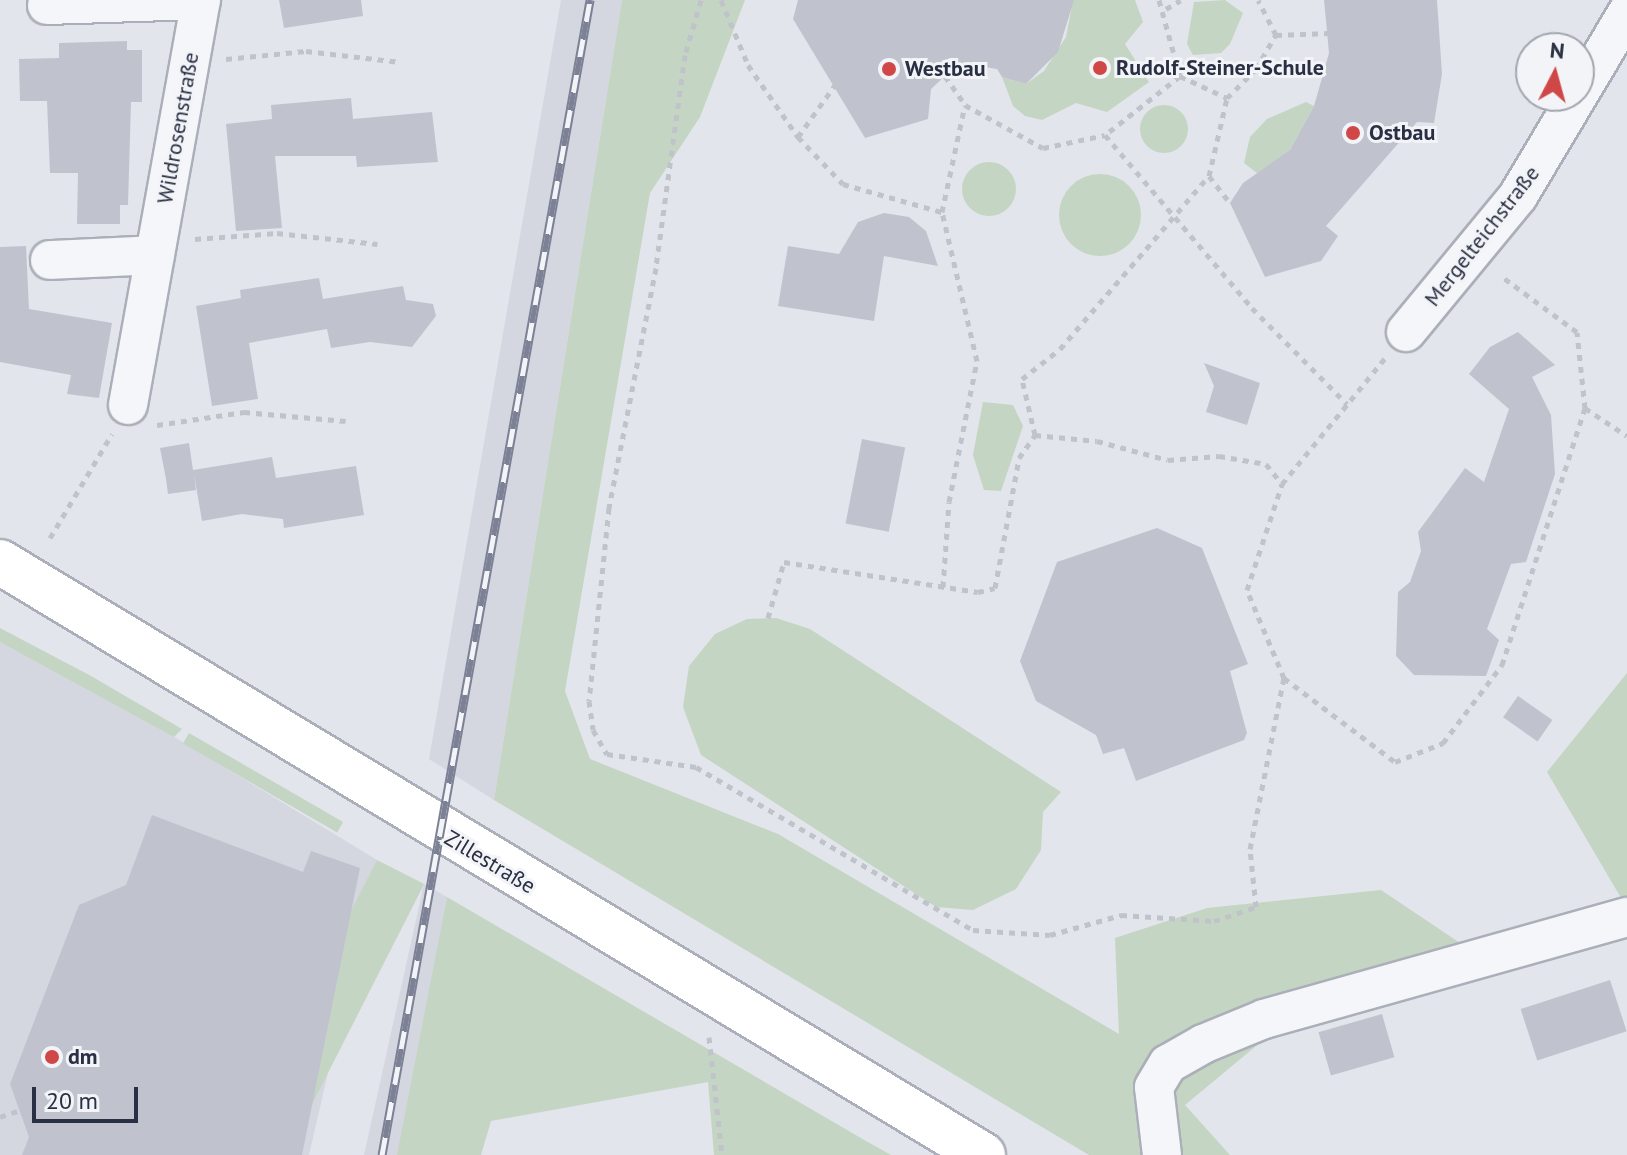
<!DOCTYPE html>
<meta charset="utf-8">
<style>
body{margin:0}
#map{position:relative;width:1627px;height:1155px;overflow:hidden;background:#e2e5eb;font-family:"PT Sans",sans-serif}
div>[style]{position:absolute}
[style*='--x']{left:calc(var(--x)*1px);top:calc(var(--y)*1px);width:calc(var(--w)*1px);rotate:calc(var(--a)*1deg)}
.built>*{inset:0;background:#d4d7e0}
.green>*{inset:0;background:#c5d5c3;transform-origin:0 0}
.round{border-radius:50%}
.building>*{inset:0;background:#c0c3ce;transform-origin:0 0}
.path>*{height:5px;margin-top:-2.5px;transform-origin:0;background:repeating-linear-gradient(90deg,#c0c3ca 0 6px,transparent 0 12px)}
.roads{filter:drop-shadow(2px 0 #abafb9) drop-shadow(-2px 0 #abafb9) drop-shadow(0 2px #abafb9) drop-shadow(0 -2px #abafb9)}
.minor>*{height:38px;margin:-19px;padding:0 19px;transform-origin:19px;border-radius:19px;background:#f5f6f9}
.major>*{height:44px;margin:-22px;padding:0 22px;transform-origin:22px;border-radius:22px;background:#fff}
.rail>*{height:9px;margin-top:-4.5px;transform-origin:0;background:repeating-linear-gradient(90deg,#f2f4f8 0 18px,#7c8195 0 36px);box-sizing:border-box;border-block:2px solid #7c8195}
.dots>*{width:22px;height:22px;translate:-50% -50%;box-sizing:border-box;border:4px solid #f2f4f8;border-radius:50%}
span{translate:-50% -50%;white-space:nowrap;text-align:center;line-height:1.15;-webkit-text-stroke:6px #f2f4f8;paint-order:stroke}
.poi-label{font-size:22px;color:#2a3043;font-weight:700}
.left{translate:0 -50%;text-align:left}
.street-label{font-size:22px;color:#2a3043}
.north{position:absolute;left:1515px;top:32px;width:80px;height:80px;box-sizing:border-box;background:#f2f4f8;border:2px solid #a2a6b0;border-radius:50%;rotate:6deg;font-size:22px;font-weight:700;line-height:32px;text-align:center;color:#2a3043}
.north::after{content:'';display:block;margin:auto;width:28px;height:36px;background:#d04748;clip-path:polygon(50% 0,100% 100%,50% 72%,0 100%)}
.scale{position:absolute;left:32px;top:1087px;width:106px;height:36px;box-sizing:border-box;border:4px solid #2a3043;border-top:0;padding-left:10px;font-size:24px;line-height:28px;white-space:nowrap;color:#2a3043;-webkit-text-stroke:6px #f2f4f8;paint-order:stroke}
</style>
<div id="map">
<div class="built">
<i style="clip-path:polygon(561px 0,622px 0,494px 800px,429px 759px)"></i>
<i style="clip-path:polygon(0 642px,120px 704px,377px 860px,309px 1155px,0 1155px)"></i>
<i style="clip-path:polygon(424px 884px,447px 897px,404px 1127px,397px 1155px,364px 1155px)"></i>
</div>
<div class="green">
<i style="clip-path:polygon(622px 0,745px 0,700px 117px,650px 193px,565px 691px,590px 759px,778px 834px,1119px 1034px,1115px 938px,1207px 908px,1381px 890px,1469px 949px,1333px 982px,1185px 1105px,1230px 1155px,1089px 1155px,494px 800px)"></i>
<i style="clip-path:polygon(1073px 0,1135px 0,1143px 22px,1125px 44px,1149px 82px,1107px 112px,1076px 103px,1042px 120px,1025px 116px,1013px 106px,1002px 77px,1026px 84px,1044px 71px,1066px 37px)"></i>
<i style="clip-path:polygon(1225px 0,1243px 13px,1230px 44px,1221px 53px,1193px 55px,1187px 44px,1194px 2px)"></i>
<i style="clip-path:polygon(1306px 102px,1314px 106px,1290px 150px,1262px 177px,1244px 163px,1250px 137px,1267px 119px)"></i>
<i class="round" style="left:1140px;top:105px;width:48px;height:48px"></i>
<i class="round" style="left:962px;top:162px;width:54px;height:54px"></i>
<i class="round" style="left:1059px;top:174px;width:82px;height:82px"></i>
<i style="clip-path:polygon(983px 402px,1013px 405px,1023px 426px,1001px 491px,984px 490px,973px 455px)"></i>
<i style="clip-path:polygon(776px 618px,810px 629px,1061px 792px,1043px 812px,1041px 850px,1016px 889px,973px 910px,936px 907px,701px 755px,683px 707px,689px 666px,715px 634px,747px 619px)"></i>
<i style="clip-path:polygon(0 628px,91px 676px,182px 729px,174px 737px,0 642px)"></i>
<i style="clip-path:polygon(1627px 673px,1627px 908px,1547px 772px)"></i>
<i style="left:189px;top:733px;width:178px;height:12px;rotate:30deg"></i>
<i style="left:377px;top:860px;width:53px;height:303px;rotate:27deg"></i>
<i style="clip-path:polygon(447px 897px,866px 1141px,891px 1155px,714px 1155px,708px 1082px,491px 1121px,481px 1155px,397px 1155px)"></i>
</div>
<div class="building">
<i style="clip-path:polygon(279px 0,361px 0,363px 16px,284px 28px)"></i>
<i style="clip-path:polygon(798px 0,1074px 0,1058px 52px,1026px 84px,1002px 77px,997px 69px,959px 63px,931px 89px,928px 119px,865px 138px,793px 19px)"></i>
<i style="clip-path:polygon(1324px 0,1437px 0,1442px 74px,1434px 123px,1417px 122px,1326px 226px,1338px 236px,1321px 261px,1265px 277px,1230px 203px,1243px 183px,1290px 150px,1314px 106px,1329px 53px)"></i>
<i style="clip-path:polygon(127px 41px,127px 50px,142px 50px,142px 102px,131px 102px,128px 205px,120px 205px,120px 224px,77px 224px,78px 173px,50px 173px,47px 101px,20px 101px,19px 59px,59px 58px,59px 43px)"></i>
<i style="clip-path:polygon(351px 98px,353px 119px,432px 112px,438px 162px,357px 167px,356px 156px,275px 156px,282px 228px,236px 231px,226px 124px,272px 119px,271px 105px)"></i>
<i style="clip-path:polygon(884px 213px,909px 217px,926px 231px,938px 266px,884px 256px,874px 321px,778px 306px,788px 246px,839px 254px,858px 222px)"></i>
<i style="clip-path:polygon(26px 246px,29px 309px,112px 323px,99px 398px,67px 394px,71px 375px,0 362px,0 247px)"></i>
<i style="clip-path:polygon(319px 278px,323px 299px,403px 286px,406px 300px,433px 304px,436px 316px,412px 347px,370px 342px,331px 348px,327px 329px,249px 343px,258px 399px,212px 406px,196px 306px,241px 298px,240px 290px)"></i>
<i style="clip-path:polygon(1518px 332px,1555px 365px,1532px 377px,1551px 415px,1555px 474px,1526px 562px,1511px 564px,1487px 629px,1499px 640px,1486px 676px,1414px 675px,1396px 656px,1398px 592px,1410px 582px,1421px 551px,1418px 532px,1465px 468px,1484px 482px,1509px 409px,1469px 374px,1490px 347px)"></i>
<i style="clip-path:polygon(1204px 363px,1260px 383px,1247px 425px,1206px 412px,1214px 386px)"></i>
<i style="left:862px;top:439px;width:44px;height:86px;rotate:11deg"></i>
<i style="clip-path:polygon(189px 443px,193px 470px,272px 457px,276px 478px,356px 466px,364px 515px,284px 528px,283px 519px,242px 514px,202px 521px,194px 474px,196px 490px,168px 494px,166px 479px,160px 448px)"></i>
<i style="clip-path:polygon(1157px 528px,1202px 548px,1248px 664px,1230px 671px,1247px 733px,1244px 740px,1136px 781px,1124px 748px,1103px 754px,1096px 735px,1036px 701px,1020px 661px,1057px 562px)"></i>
<i style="left:1518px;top:696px;width:42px;height:26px;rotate:35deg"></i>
<i style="clip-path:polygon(152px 815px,303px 872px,311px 851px,360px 868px,302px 1155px,22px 1155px,29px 1137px,10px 1084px,79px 905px,126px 885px)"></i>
<i style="left:1610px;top:980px;width:54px;height:94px;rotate:72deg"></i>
<i style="left:1382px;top:1014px;width:45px;height:66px;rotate:74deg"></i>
</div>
<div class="path">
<i style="--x:701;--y:0;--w:57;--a:106.2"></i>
<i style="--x:685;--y:55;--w:215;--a:97.8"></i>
<i style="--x:656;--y:268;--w:245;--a:101.1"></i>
<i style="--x:609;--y:508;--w:194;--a:95.9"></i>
<i style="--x:589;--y:701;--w:29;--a:82"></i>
<i style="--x:593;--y:730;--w:28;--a:60"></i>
<i style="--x:607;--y:754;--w:90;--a:8.3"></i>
<i style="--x:696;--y:767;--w:321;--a:30.5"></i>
<i style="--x:973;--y:930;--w:77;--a:3.7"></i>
<i style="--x:1050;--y:935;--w:74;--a:-15.7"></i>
<i style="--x:1121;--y:915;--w:93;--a:3.7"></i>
<i style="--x:1214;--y:921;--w:44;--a:-18.4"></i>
<i style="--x:1256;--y:907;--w:58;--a:-95.9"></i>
<i style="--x:1250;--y:849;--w:174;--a:-78.8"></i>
<i style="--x:1284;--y:678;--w:95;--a:-112.8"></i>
<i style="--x:1247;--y:590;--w:112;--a:-71.7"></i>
<i style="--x:1282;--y:484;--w:163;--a:-50.7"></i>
<i style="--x:721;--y:0;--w:70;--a:67.4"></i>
<i style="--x:748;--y:65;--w:88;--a:55.2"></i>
<i style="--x:798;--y:137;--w:65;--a:46.2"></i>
<i style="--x:843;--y:184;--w:103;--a:15.8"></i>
<i style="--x:1159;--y:0;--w:79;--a:74.6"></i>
<i style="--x:1180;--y:76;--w:95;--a:141.8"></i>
<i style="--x:1105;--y:135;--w:227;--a:49.6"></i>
<i style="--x:1252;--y:308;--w:135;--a:45.3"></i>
<i style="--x:1166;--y:9;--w:17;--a:-31"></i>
<i style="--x:1276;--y:35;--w:53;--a:-2.2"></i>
<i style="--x:226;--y:59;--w:80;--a:-5.7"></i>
<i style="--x:306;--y:51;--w:95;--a:6.7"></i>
<i style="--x:945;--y:76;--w:35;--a:55"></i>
<i style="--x:1180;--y:76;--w:52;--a:25.1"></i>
<i style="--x:1227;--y:98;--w:41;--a:-45"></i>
<i style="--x:1256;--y:69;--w:39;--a:-60"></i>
<i style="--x:1276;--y:35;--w:39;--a:-117"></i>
<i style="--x:798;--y:137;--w:64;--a:-54.6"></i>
<i style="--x:1209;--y:176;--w:34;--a:52"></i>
<i style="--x:195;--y:239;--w:82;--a:-4.2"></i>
<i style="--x:277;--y:233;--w:101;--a:6.3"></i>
<i style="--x:1585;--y:408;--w:50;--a:33.7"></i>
<i style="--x:157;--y:425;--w:88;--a:-8.5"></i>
<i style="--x:244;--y:412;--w:102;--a:5"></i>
<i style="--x:1035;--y:435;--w:62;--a:5.5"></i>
<i style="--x:1097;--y:441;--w:73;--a:15"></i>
<i style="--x:1168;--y:460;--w:51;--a:-4.5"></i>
<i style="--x:1219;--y:456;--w:48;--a:9.7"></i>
<i style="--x:1266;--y:464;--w:26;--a:51"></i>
<i style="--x:50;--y:538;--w:121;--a:-59.2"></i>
<i style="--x:943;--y:587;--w:85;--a:-86"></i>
<i style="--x:949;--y:502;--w:144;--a:-78.8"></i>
<i style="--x:977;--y:361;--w:153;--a:-103.2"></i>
<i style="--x:942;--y:212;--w:109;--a:-77.9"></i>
<i style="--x:965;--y:105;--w:89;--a:28.9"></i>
<i style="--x:1043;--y:148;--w:63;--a:-11.8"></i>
<i style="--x:768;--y:618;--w:58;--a:-74.1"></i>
<i style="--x:784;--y:562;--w:196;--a:8.8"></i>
<i style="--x:978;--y:592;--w:17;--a:-13"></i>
<i style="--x:995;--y:588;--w:132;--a:-79.5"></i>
<i style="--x:1019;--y:458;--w:28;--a:-55"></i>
<i style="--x:1035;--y:435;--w:57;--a:-103.1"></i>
<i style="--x:1022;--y:379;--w:48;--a:-38.3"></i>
<i style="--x:1060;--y:349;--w:228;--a:-49.3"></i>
<i style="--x:1209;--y:176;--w:80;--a:-77"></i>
<i style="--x:1284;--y:678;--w:139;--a:37.1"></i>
<i style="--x:1395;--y:762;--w:52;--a:-21.6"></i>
<i style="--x:1443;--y:743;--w:98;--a:-52.9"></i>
<i style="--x:1502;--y:665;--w:270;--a:-72.1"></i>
<i style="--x:1585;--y:408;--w:76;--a:-96"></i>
<i style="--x:1577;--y:332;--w:96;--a:-143.5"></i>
<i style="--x:709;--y:1037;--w:119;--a:83.7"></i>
<i style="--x:0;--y:1117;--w:21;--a:-19"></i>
</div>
<div class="roads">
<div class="minor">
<i style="--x:47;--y:5;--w:154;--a:-1.9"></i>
<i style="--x:50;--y:260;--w:105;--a:-2.7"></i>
<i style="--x:1406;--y:332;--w:176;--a:-50.5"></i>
<i style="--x:1518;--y:196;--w:213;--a:-59.2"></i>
<i style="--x:128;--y:405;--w:412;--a:-79.8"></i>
<i style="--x:1162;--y:1155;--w:68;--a:-96.7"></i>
<i style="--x:1154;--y:1087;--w:27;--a:-59"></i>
<i style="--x:1168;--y:1064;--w:40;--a:-29.7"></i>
<i style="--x:1203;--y:1044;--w:66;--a:-22.3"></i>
<i style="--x:1264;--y:1019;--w:377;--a:-15.7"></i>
</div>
<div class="major">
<i style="--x:0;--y:562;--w:1148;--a:31.1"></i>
</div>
</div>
<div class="rail">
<i style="--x:382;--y:1155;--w:1174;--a:-79.79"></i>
</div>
<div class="dots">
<i style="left:1100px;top:68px;background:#d04748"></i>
<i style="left:889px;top:69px;background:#d04748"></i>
<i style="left:1353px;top:133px;background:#d04748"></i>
<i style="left:52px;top:1057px;background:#d04748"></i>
</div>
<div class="poi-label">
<span class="left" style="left:1116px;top:68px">Rudolf-Steiner-Schule</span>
<span class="left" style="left:905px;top:69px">Westbau</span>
<span class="left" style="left:1369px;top:133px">Ostbau</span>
<span class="left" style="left:68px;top:1057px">dm</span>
</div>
<div class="street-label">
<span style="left:178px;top:128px;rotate:-80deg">Wildrosenstraße</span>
<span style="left:1482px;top:236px;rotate:-52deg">Mergelteichstraße</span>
<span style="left:490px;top:862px;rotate:31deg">Zillestraße</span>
</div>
<div class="north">N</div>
<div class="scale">20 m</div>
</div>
